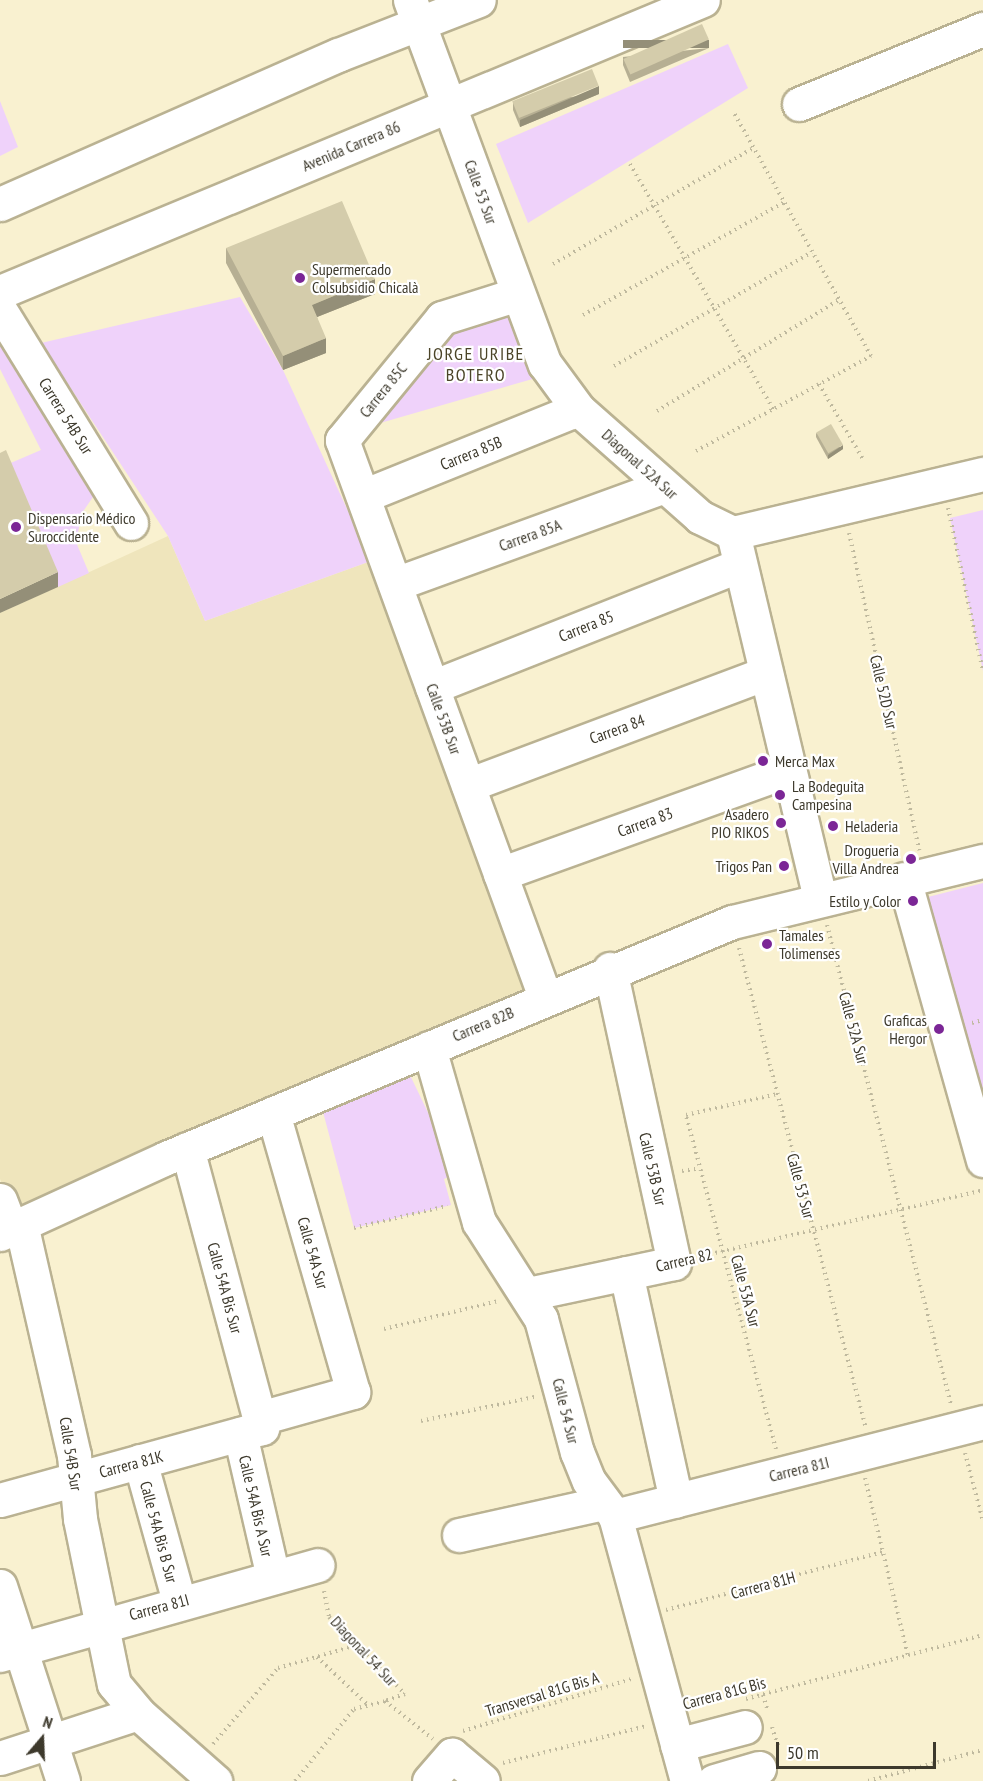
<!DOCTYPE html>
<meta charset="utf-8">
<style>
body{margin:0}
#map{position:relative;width:983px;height:1781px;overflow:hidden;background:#f9f1d0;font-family:"PT Sans Narrow",sans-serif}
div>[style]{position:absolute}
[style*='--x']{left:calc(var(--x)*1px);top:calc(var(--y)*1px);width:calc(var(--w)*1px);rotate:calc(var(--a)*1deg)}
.built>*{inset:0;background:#efe5bc}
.green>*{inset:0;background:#efd2fa}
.path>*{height:4px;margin-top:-2px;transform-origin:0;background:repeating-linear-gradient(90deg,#bfb99e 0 1.5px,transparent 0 6px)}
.roads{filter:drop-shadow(2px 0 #bab292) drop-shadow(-2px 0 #bab292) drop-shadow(0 2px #bab292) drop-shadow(0 -2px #bab292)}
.minor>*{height:33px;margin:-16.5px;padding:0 16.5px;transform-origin:16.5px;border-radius:16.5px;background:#fff}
.major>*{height:33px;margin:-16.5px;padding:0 16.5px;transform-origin:16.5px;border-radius:16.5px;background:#fff}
.wall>*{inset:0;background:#b6af93}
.shaded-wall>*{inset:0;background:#948f78;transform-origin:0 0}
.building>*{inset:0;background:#d4ccab;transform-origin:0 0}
.dots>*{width:16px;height:16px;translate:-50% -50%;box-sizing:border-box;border:3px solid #fff;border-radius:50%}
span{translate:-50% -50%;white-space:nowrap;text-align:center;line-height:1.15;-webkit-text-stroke:4.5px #fff;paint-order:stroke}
.street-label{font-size:16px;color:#3d392c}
.poi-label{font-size:16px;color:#3d392c}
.left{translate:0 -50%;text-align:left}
.right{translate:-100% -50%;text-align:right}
.neighbourhood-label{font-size:18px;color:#4b4428;letter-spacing:1.5px}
.north{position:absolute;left:12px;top:1709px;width:60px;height:60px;-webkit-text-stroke:4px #fff;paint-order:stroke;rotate:19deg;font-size:16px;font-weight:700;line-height:24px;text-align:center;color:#3d392c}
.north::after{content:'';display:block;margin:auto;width:21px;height:27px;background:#3d392c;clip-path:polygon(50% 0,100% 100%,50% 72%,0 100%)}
.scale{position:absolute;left:776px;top:1742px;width:160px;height:27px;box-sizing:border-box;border:3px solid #3d392c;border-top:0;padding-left:8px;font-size:18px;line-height:21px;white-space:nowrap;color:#3d392c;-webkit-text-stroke:4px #fff;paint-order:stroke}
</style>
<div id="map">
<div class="built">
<i style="clip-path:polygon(168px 536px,205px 621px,371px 561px,530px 991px,13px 1213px,0 1179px,0 613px)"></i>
</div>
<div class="green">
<i style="clip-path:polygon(728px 44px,748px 88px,528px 223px,496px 144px)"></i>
<i style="clip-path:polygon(0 101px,18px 147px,0 156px)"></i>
<i style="clip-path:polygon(240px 297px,283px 370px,371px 561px,205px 621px,168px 536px,41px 343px)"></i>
<i style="clip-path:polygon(507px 306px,536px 378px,370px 426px,462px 319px)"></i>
<i style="clip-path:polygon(0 342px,95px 494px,82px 513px,76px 542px,89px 573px,58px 587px,6px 465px,41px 450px,0 369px)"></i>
<i style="clip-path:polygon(983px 510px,983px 671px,950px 518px)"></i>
<i style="clip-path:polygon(983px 883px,983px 1133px,920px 899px)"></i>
<i style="clip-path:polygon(409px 1073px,457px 1173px,444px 1179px,451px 1205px,354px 1228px,323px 1112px)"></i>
</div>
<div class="path">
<i style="--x:630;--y:164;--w:284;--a:59.7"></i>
<i style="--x:553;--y:264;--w:231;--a:-30.1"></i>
<i style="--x:583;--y:315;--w:231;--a:-29.3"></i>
<i style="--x:614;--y:366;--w:228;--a:-29.9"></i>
<i style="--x:819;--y:384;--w:89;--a:59.7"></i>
<i style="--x:657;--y:411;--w:213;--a:-31.4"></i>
<i style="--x:696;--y:451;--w:199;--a:-28.5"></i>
<i style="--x:871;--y:356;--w:281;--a:-119.4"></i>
<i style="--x:948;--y:508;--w:167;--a:77.9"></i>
<i style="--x:849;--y:533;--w:325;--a:77.5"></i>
<i style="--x:827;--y:925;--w:494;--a:75.5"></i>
<i style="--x:739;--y:948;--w:494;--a:75.2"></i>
<i style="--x:972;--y:1023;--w:11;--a:-15"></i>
<i style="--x:682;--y:1171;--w:18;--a:-9"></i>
<i style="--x:354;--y:1228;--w:96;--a:-13.3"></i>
<i style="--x:698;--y:1257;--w:293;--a:-13.2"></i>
<i style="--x:384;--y:1329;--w:117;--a:-13.8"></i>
<i style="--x:421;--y:1421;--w:116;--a:-12"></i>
<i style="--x:776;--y:1449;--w:346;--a:-105.1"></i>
<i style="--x:686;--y:1115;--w:93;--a:-13"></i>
<i style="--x:965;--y:1453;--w:70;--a:75.2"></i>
<i style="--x:865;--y:1478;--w:183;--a:76.4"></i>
<i style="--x:324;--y:1591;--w:26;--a:79"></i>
<i style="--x:329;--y:1617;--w:108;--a:45.4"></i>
<i style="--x:405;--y:1694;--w:21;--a:161"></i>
<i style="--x:385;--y:1701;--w:61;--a:38.4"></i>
<i style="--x:666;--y:1610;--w:225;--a:-15"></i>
<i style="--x:317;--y:1657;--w:70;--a:43.3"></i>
<i style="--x:763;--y:1695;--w:17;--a:73"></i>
<i style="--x:746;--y:1699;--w:245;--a:-15.1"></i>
<i style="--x:772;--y:1727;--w:23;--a:72"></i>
<i style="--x:463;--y:1731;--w:179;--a:-17.2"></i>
<i style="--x:213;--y:1744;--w:100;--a:-49.5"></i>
<i style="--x:278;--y:1668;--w:82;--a:-16.2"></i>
<i style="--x:503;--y:1763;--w:148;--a:-14.5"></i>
<i style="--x:295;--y:1781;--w:93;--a:-50.7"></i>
<i style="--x:354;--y:1709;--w:32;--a:-14"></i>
<i style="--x:868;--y:1781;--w:119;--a:-15.1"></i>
</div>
<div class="roads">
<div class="minor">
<i style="--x:410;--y:0;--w:388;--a:69.7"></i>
<i style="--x:545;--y:364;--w:56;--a:53.7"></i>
<i style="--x:578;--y:409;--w:163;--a:41.5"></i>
<i style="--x:700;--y:517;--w:37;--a:26"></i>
<i style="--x:733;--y:533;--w:257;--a:-13.3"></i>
<i style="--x:799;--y:104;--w:199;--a:-22.2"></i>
<i style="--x:518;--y:294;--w:80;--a:162.5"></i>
<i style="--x:442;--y:318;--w:158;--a:129.3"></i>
<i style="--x:342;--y:440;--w:593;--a:69.98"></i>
<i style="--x:0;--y:310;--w:250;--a:58.4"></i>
<i style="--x:363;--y:496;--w:232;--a:-22"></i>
<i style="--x:733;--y:533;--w:375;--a:76.6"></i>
<i style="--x:395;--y:584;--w:286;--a:-20"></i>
<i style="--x:432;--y:687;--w:331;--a:-21.6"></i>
<i style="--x:468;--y:785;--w:318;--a:-20.6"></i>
<i style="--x:500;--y:874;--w:307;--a:-19.8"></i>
<i style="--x:904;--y:879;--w:292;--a:74.3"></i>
<i style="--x:429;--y:1048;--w:181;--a:74"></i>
<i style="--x:479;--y:1222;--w:115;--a:57.4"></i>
<i style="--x:541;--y:1319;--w:138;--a:74.9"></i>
<i style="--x:577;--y:1452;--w:31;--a:68"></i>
<i style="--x:589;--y:1481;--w:44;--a:53.4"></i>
<i style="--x:615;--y:1516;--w:275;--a:74.8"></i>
<i style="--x:0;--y:1200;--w:31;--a:69"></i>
<i style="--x:21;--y:1224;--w:237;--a:77.1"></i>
<i style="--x:74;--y:1455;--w:64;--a:84.6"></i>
<i style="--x:80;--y:1519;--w:168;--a:78.4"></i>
<i style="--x:114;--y:1684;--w:38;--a:50"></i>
<i style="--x:138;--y:1713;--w:103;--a:41.4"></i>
<i style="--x:0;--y:1234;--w:183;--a:-24.6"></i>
<i style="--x:166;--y:1158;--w:613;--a:-22.63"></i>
<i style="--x:732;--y:922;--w:258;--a:-13.7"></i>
<i style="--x:626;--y:1273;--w:233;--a:77.6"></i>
<i style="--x:528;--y:1294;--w:149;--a:-12"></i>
<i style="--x:674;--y:1263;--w:301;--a:-102.3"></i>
<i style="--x:260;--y:1418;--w:97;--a:-15.6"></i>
<i style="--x:353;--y:1392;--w:290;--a:-106"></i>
<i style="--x:240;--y:1434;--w:147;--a:77"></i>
<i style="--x:140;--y:1461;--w:146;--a:74.5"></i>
<i style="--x:0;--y:1500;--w:272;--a:-15.4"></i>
<i style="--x:262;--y:1428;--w:289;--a:-105"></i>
<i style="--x:615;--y:1516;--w:380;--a:-14.3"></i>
<i style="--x:459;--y:1535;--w:148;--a:-12.5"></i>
<i style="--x:0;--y:1586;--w:205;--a:72.1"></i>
<i style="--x:0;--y:1655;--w:330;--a:-15.8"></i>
<i style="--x:677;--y:1745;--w:70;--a:-14.8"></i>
<i style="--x:0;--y:1758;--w:145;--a:-18.1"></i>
<i style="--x:429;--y:1781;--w:35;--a:-49"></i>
<i style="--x:452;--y:1755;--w:40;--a:40"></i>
<i style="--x:714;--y:1781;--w:47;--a:-16.1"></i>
</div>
<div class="major">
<i style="--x:0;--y:204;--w:369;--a:-23.8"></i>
<i style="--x:338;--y:55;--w:151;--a:-21.3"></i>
<i style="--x:0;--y:292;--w:761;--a:-22.56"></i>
</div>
</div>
<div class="wall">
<i style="clip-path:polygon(709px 48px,630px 82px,623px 65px,623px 57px)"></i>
<i style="clip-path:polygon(599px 94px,520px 127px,513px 110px,513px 103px)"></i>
<i style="clip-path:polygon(226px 248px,375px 294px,317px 317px,326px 353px,283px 370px,226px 263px)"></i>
<i style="clip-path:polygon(816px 433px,843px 449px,828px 459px,816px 437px)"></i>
</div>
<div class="shaded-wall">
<i style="left:709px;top:40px;width:8px;height:86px;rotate:90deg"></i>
<i style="clip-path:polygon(599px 86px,599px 94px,520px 127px,520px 120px)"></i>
<i style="clip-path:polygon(375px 279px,375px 294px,312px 319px,312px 305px)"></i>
<i style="clip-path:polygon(326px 338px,326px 353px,283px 370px,283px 356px)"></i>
<i style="clip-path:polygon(843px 445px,843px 449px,828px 459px,828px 455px)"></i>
<i style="clip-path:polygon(58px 572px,58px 587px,0 613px,0 599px)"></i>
</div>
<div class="building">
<i style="left:702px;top:24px;width:17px;height:86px;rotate:66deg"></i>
<i style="left:592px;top:69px;width:18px;height:86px;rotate:68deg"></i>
<i style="clip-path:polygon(342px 201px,375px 279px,312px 305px,326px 338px,283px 356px,226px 248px)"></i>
<i style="left:831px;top:424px;width:24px;height:17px;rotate:60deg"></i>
<i style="clip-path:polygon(6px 450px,58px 572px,0 599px,0 453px)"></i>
</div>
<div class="dots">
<i style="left:300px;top:278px;background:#7b2696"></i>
<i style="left:16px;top:527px;background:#7b2696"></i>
<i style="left:763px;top:761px;background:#7b2696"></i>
<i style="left:780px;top:795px;background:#7b2696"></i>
<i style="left:781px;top:823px;background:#7b2696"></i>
<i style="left:833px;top:826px;background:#7b2696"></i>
<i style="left:911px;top:859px;background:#7b2696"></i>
<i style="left:784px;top:866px;background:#7b2696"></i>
<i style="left:913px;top:901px;background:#7b2696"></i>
<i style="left:767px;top:944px;background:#7b2696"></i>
<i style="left:939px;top:1029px;background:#7b2696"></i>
</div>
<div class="street-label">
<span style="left:351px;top:146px;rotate:-23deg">Avenida Carrera 86</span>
<span style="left:481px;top:192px;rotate:70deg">Calle 53 Sur</span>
<span style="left:383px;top:390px;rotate:-51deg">Carrera 85C</span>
<span style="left:66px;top:416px;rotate:58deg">Carrera 54B Sur</span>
<span style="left:471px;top:453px;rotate:-22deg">Carrera 85B</span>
<span style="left:640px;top:464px;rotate:42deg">Diagonal 52A Sur</span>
<span style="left:530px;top:535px;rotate:-20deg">Carrera 85A</span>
<span style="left:586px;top:626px;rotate:-22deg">Carrera 85</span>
<span style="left:884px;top:692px;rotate:77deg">Calle 52D Sur</span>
<span style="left:444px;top:719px;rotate:70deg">Calle 53B Sur</span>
<span style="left:617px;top:729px;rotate:-20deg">Carrera 84</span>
<span style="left:645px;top:822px;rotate:-20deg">Carrera 83</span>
<span style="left:483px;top:1024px;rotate:-23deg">Carrera 82B</span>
<span style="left:854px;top:1028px;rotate:75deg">Calle 52A Sur</span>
<span style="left:653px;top:1169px;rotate:77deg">Calle 53B Sur</span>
<span style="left:801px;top:1186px;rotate:75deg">Calle 53 Sur</span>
<span style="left:313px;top:1253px;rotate:74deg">Calle 54A Sur</span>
<span style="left:684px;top:1260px;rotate:-13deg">Carrera 82</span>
<span style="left:225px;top:1288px;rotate:75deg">Calle 54A Bis Sur</span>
<span style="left:746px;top:1291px;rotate:75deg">Calle 53A Sur</span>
<span style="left:566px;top:1411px;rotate:76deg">Calle 54 Sur</span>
<span style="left:71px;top:1454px;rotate:81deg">Calle 54B Sur</span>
<span style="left:131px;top:1464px;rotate:-15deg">Carrera 81K</span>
<span style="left:799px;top:1469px;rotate:-14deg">Carrera 81I</span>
<span style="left:256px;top:1506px;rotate:77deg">Calle 54A Bis A Sur</span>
<span style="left:159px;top:1532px;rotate:75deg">Calle 54A Bis B Sur</span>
<span style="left:763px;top:1585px;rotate:-15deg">Carrera 81H</span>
<span style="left:159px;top:1607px;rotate:-15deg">Carrera 81I</span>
<span style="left:364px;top:1651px;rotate:47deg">Diagonal 54 Sur</span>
<span style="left:724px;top:1693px;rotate:-15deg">Carrera 81G Bis</span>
<span style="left:542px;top:1694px;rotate:-17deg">Transversal 81G Bis A</span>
</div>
<div class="poi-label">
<span class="left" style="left:312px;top:278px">Supermercado<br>Colsubsidio Chicalà</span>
<span class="left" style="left:28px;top:527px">Dispensario Médico<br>Suroccidente</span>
<span class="left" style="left:775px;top:761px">Merca Max</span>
<span class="left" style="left:792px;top:795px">La Bodeguita<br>Campesina</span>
<span class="right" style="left:769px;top:823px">Asadero<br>PIO RIKOS</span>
<span class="left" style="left:845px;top:826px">Heladeria</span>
<span class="right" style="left:899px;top:859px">Drogueria<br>Villa Andrea</span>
<span class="right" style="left:772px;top:866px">Trigos Pan</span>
<span class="right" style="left:901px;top:901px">Estilo y Color</span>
<span class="left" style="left:779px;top:944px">Tamales<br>Tolimenses</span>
<span class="right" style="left:927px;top:1029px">Graficas<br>Hergor</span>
</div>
<div class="neighbourhood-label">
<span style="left:476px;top:365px">JORGE URIBE<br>BOTERO</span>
</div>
<div class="north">N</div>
<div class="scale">50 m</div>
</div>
